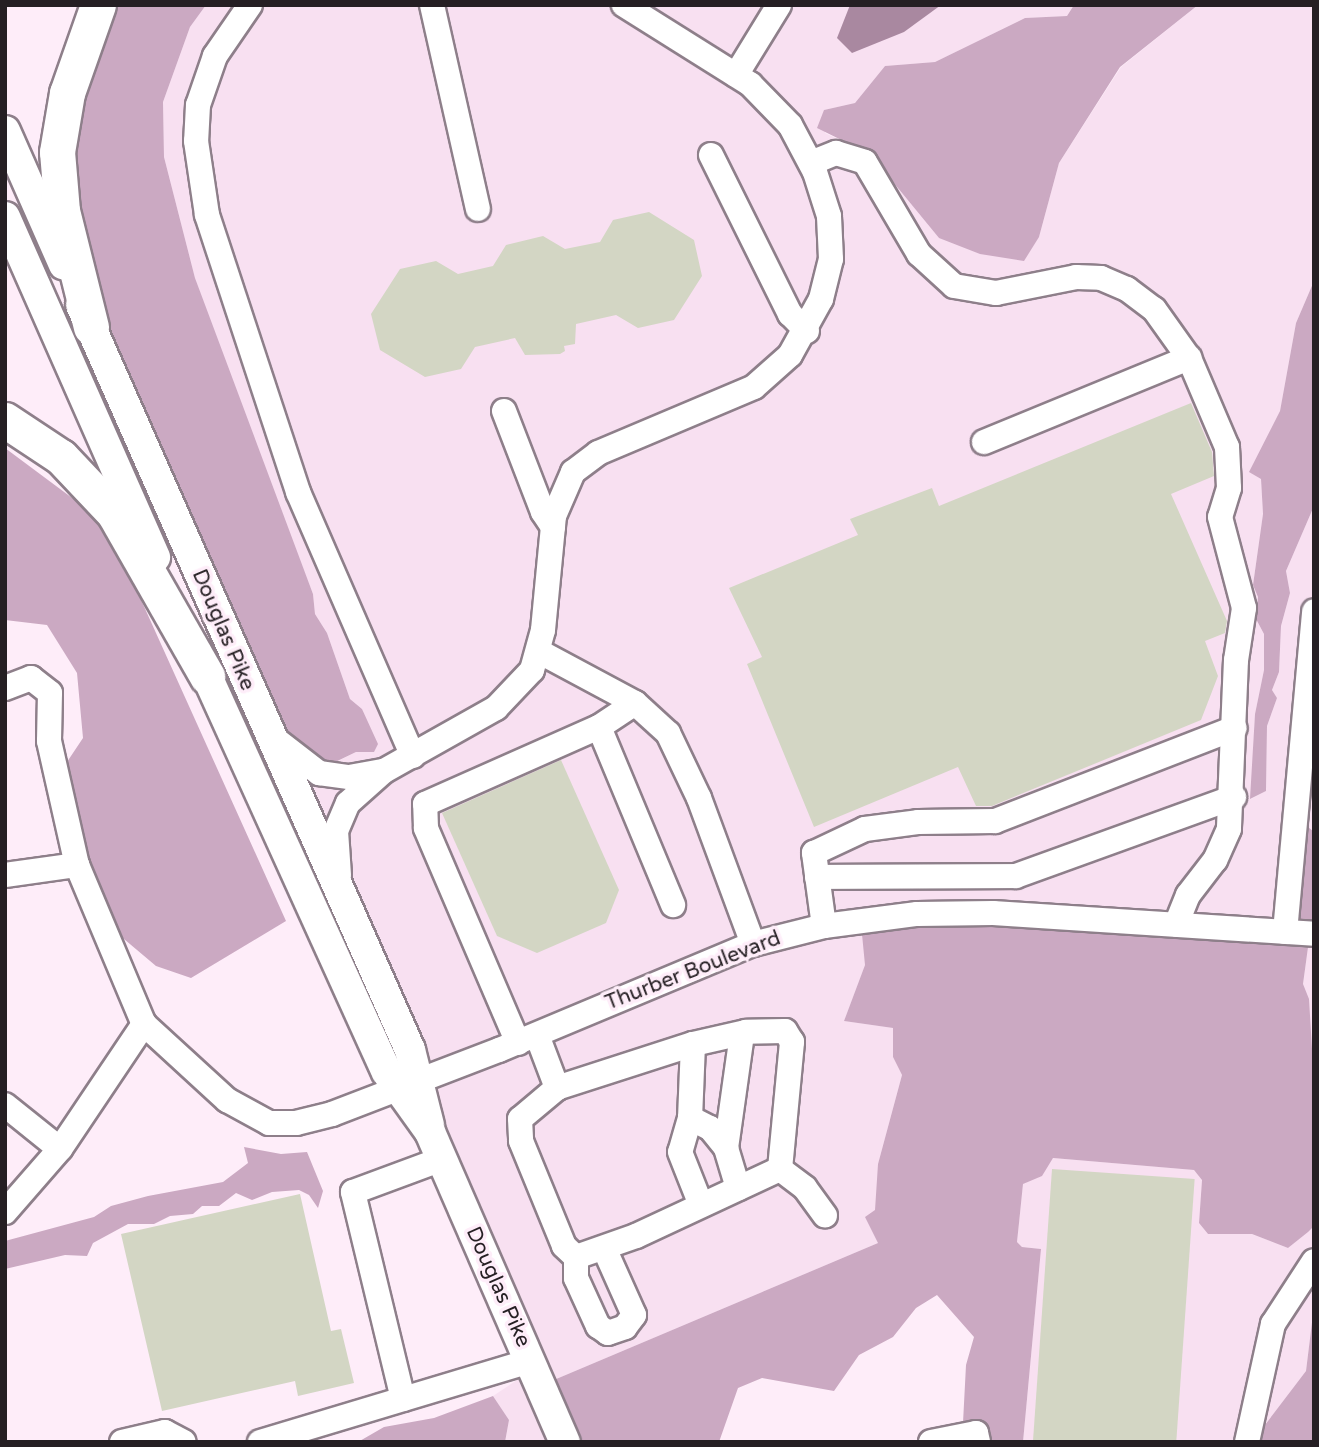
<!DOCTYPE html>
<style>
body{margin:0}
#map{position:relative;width:1319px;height:1447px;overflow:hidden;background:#feedf9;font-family:"Varela Round",sans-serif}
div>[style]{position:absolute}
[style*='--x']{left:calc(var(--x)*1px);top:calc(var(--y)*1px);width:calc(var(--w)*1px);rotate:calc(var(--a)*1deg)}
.built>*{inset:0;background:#f8e0f1}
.forest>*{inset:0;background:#cba9c2}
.water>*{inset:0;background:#a988a0}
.building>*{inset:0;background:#d3d6c4;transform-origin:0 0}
.roads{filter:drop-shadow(2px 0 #8e7f8a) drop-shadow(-2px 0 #8e7f8a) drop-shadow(0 2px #8e7f8a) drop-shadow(0 -2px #8e7f8a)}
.minor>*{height:24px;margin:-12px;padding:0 12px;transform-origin:12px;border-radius:12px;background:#fff}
.major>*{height:30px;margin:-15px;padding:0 15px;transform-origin:15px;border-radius:15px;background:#fff}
.highway>*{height:35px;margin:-17.5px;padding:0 17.5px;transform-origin:17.5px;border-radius:17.5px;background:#fff}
span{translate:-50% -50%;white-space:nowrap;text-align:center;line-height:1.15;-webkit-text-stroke:7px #feedf9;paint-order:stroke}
.street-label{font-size:21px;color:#251f23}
.frame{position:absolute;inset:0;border:7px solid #251f23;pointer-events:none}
</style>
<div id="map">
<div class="built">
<i style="clip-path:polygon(206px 5px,1074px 5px,1067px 16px,1025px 18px,935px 62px,885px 66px,855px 103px,824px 110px,825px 133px,870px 154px,939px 238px,1039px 237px,1059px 163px,1121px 67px,1198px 5px,1314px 5px,1314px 281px,1296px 323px,1280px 411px,1250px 472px,1261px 479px,1263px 514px,1253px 585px,1258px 597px,1256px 619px,1264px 634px,1264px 670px,1255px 714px,1251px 799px,1266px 791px,1267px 726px,1277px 698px,1272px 690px,1279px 672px,1281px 626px,1290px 593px,1286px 571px,1314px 506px,1314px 832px,1290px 932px,865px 965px,844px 1021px,893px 1028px,893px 1057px,902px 1075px,878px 1164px,878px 1243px,542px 1385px,561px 1442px,505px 1442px,509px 1420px,493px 1396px,529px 1372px,300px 780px,356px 752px,374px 752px,362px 709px,350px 699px,327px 633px,315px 614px,313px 594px,250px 435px,195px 278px,164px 157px,163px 102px,190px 27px)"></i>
<i style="clip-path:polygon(1314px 937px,1314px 1082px,1303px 984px,1309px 940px)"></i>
<i style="clip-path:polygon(1053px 1158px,1194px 1170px,1202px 1179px,1199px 1223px,1208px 1234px,1252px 1234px,1288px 1248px,1314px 1226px,1314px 1306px,1306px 1371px,1252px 1442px,1023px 1442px,1041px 1249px,1022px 1247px,1017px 1242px,1023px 1184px)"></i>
</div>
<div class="forest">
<i style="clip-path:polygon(102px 5px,206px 5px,190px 27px,163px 102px,164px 157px,195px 278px,313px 594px,315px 614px,327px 633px,350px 699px,362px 709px,378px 744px,374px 752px,356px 752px,304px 777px,68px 231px,76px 78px)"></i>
<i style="clip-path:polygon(1074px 5px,1198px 5px,1120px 67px,1059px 163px,1039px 237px,1024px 261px,980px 254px,939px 238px,870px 154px,817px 128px,824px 110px,855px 103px,885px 66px,935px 62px,1025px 18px,1067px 16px)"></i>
<i style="clip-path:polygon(1314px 281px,1314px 506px,1286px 571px,1290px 593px,1281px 626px,1279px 672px,1272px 690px,1277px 698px,1267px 726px,1266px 791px,1250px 799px,1255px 714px,1264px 670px,1264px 634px,1256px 619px,1258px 597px,1253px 585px,1263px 514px,1261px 479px,1249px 472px,1280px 411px,1296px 323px)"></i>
<i style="clip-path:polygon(5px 448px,91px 512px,128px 571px,286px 921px,191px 978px,156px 966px,105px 923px,61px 771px,83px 738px,77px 673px,47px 625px,5px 620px)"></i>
<i style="clip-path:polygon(1302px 822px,1314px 832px,1314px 937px,1309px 940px,1303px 984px,1309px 999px,1314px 1082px,1314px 1226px,1308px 1232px,1288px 1248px,1252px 1234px,1208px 1234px,1199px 1223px,1202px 1180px,1194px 1170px,1053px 1158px,1042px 1176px,1023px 1184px,1019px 1223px,1017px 1242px,1022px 1247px,1041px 1249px,1023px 1442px,962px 1442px,966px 1365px,974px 1337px,937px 1295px,916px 1308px,893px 1337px,859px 1355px,834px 1391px,762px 1378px,738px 1388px,719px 1442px,561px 1442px,542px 1385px,878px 1243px,865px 1217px,875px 1210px,878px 1164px,902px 1075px,893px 1057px,893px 1028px,844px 1021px,865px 965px,861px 924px,889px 919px,1285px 935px)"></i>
<i style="clip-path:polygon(244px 1147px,281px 1154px,307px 1152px,323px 1191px,318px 1208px,309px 1195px,299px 1190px,272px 1192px,252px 1200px,236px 1193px,219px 1206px,202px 1206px,193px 1214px,170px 1216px,154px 1224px,128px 1224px,93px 1243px,87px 1256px,65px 1255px,5px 1269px,5px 1241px,94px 1217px,111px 1206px,148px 1196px,223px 1182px,248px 1163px)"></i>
<i style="clip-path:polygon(1314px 1306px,1314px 1442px,1252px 1442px,1306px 1371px)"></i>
<i style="clip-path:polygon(493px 1396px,509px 1420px,505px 1442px,358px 1442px,384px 1427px,434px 1418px)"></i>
</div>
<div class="water">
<i style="clip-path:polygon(850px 5px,941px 5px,904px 32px,852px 53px,837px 38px)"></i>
</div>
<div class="building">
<i style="clip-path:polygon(649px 212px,694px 240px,702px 276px,674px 320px,638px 328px,616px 315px,576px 324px,575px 344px,564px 346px,565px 351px,560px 354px,525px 355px,515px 338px,475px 347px,461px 369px,425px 377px,380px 350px,371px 314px,400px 269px,436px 261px,458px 274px,493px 266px,506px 245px,543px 236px,565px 249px,600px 242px,613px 220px)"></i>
<i style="clip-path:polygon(1191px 403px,1212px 452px,1214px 476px,1171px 494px,1227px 621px,1225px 633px,1205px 641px,1218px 676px,1201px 720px,992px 806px,976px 806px,958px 767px,814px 827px,747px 664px,762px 657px,729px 588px,858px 535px,850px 519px,932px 488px,939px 506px)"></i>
<i style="clip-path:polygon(561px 760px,619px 890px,606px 923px,537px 953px,497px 936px,442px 813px)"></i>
<i style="left:1052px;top:1169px;width:143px;height:274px;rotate:4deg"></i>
<i style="clip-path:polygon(300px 1194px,331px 1331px,341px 1329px,354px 1383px,298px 1396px,295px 1381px,162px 1411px,121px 1234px)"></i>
</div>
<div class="roads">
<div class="minor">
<i style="--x:250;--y:5;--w:62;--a:124.5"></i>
<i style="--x:215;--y:56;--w:52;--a:109.1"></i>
<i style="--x:198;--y:105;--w:36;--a:93"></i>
<i style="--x:196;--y:141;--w:75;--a:81.5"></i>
<i style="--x:207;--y:215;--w:292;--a:71.8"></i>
<i style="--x:298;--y:492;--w:288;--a:66.5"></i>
<i style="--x:432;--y:5;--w:209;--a:77.3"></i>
<i style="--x:736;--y:75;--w:82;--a:-58.4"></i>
<i style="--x:711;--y:155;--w:178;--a:63.6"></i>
<i style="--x:790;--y:314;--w:24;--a:45"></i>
<i style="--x:811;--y:163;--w:27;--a:-22"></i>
<i style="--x:836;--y:153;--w:30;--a:17"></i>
<i style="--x:865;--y:162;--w:107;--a:59.6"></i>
<i style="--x:919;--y:254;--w:47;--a:42.4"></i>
<i style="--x:954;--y:286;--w:43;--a:9.5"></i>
<i style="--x:996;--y:293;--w:82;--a:-11.3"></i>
<i style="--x:1076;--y:277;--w:25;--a:2"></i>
<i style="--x:1101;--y:278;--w:28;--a:23"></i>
<i style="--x:1127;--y:289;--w:34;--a:37"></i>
<i style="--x:1154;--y:309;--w:60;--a:54.5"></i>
<i style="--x:1189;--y:358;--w:97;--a:66.9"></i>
<i style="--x:1227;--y:447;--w:41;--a:87.2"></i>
<i style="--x:1229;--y:488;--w:30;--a:107"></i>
<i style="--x:1220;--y:517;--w:94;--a:75.2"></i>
<i style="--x:1244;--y:608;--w:53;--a:98.7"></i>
<i style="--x:1236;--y:660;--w:169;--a:92.4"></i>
<i style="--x:1229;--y:829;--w:34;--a:114"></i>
<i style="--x:1215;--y:860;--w:44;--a:127.6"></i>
<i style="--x:1188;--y:895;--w:32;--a:112"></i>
<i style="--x:504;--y:411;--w:108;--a:68.9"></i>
<i style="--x:543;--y:512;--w:18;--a:56"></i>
<i style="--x:984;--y:442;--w:222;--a:-22.3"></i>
<i style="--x:540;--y:652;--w:108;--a:28.2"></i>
<i style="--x:635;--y:703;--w:45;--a:42.3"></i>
<i style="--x:668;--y:733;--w:72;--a:64.5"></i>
<i style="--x:699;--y:798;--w:156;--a:69.7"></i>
<i style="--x:5;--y:688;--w:28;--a:-21"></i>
<i style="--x:31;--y:678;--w:24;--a:38"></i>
<i style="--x:50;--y:693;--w:48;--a:91.2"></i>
<i style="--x:49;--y:741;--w:127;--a:77.3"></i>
<i style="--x:77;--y:865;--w:173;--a:67.2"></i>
<i style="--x:144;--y:1024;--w:113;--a:42.5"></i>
<i style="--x:227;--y:1100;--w:48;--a:28.7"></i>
<i style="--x:269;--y:1123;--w:27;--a:0"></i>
<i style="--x:296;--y:1123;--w:37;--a:-14"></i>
<i style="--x:332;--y:1114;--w:179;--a:-21"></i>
<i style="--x:499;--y:1050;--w:275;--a:-22.7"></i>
<i style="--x:753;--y:944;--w:73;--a:-14.2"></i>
<i style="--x:824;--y:926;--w:94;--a:-7.4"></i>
<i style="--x:917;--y:914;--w:76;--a:-0.8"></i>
<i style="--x:993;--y:913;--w:322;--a:3.7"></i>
<i style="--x:599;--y:727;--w:193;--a:67.4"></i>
<i style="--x:275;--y:739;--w:56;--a:37.7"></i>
<i style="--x:319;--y:773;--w:30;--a:8"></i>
<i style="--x:349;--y:777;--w:35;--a:-10"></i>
<i style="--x:5;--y:875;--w:73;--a:-7.9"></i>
<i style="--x:339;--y:875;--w:44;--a:-93.9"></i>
<i style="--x:336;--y:831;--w:30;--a:-67"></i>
<i style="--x:348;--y:803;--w:48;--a:-41.6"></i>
<i style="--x:384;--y:771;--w:129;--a:-29.4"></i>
<i style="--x:496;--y:708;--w:52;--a:-46.5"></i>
<i style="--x:532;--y:670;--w:41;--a:-74.6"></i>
<i style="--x:543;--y:630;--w:115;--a:-84.5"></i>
<i style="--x:554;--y:516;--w:48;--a:-66.6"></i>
<i style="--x:573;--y:472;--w:31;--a:-37"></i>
<i style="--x:598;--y:453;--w:169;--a:-22.9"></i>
<i style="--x:754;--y:387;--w:48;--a:-41.6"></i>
<i style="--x:790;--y:355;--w:64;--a:-61"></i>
<i style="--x:821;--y:299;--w:41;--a:-76"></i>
<i style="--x:831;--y:259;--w:43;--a:-92.7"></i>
<i style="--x:829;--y:216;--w:46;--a:-107.7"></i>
<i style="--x:815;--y:172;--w:53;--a:-118"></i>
<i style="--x:790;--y:125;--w:57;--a:-134.3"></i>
<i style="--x:750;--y:84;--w:149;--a:-147.9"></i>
<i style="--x:817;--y:877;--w:199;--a:-0.3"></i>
<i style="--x:1016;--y:876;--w:232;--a:-19.9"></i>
<i style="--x:824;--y:926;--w:74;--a:-97.8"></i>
<i style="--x:814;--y:853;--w:56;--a:-25.2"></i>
<i style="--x:865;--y:829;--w:53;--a:-7.5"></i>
<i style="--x:918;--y:822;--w:77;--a:-0.7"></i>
<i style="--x:995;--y:821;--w:257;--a:-21.2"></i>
<i style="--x:1285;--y:932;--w:322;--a:-84.8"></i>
<i style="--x:537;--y:1035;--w:57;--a:69.3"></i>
<i style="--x:557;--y:1088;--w:48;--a:140"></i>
<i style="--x:520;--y:1119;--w:22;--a:87"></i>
<i style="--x:521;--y:1141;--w:113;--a:67.7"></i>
<i style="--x:564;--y:1246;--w:16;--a:43"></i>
<i style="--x:576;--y:1257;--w:64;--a:-19.3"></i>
<i style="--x:636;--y:1236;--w:159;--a:-25"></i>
<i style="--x:780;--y:1169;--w:128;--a:-84.6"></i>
<i style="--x:792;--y:1042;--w:13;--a:-122"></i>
<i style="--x:785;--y:1031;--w:39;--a:179"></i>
<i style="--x:746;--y:1032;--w:54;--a:167.2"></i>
<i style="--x:693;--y:1044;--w:143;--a:162.1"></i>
<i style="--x:518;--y:1043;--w:234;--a:-113.2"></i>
<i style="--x:426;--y:828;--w:24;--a:-92"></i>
<i style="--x:425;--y:804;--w:190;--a:-23.9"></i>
<i style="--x:599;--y:727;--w:43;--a:-33.7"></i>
<i style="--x:693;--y:1044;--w:74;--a:92.3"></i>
<i style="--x:690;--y:1118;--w:22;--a:27"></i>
<i style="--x:710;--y:1128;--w:26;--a:51"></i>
<i style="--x:726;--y:1148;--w:42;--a:73.3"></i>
<i style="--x:5;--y:1105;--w:70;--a:38.7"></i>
<i style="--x:690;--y:1118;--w:35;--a:106"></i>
<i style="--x:680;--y:1152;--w:57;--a:68.4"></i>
<i style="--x:726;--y:1148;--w:115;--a:-82"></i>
<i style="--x:780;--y:1169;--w:31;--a:37"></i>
<i style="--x:805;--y:1188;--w:34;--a:54"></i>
<i style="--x:5;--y:1212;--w:84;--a:-48.9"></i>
<i style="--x:60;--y:1149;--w:151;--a:-56.1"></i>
<i style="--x:576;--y:1257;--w:21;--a:90"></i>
<i style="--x:576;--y:1278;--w:53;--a:65.4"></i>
<i style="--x:598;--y:1326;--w:12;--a:35"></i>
<i style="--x:608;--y:1333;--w:18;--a:-19"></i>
<i style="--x:625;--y:1327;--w:15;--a:-53"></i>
<i style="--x:634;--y:1315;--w:73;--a:-114.1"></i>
<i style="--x:403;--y:1399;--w:213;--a:-103.6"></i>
<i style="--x:353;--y:1192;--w:95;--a:-20.3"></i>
<i style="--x:122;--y:1442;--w:44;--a:-13.1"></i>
<i style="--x:165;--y:1432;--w:21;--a:28"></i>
<i style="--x:260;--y:1442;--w:282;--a:-16.7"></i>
<i style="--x:931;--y:1442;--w:46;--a:-11.3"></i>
<i style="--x:976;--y:1433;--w:9;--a:77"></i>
<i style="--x:1247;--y:1442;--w:121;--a:-77.6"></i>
<i style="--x:1273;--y:1324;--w:75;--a:-56.9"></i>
</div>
<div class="major">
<i style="--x:5;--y:131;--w:146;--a:66.2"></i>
<i style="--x:5;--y:217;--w:372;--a:66.2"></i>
<i style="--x:81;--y:305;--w:814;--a:66.17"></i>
<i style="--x:410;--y:1050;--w:77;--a:75.8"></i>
<i style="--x:197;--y:654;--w:459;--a:65.6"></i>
<i style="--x:387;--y:1072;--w:74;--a:54.4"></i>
<i style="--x:430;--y:1132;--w:338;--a:66.5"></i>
</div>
<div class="highway">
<i style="--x:91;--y:327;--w:120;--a:-104"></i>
<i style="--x:62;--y:211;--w:59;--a:-94.8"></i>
<i style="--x:57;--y:152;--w:60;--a:-80.4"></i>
<i style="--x:67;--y:93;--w:93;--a:-70.6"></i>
<i style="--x:5;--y:420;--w:67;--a:33.5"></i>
<i style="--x:61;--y:457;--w:77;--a:46.6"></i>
<i style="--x:114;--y:513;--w:188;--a:60.3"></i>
</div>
</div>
<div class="street-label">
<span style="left:223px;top:630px;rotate:67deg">Douglas Pike</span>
<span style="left:693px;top:971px;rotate:-21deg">Thurber Boulevard</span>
<span style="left:498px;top:1287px;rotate:66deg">Douglas Pike</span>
</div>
<div class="frame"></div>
</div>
